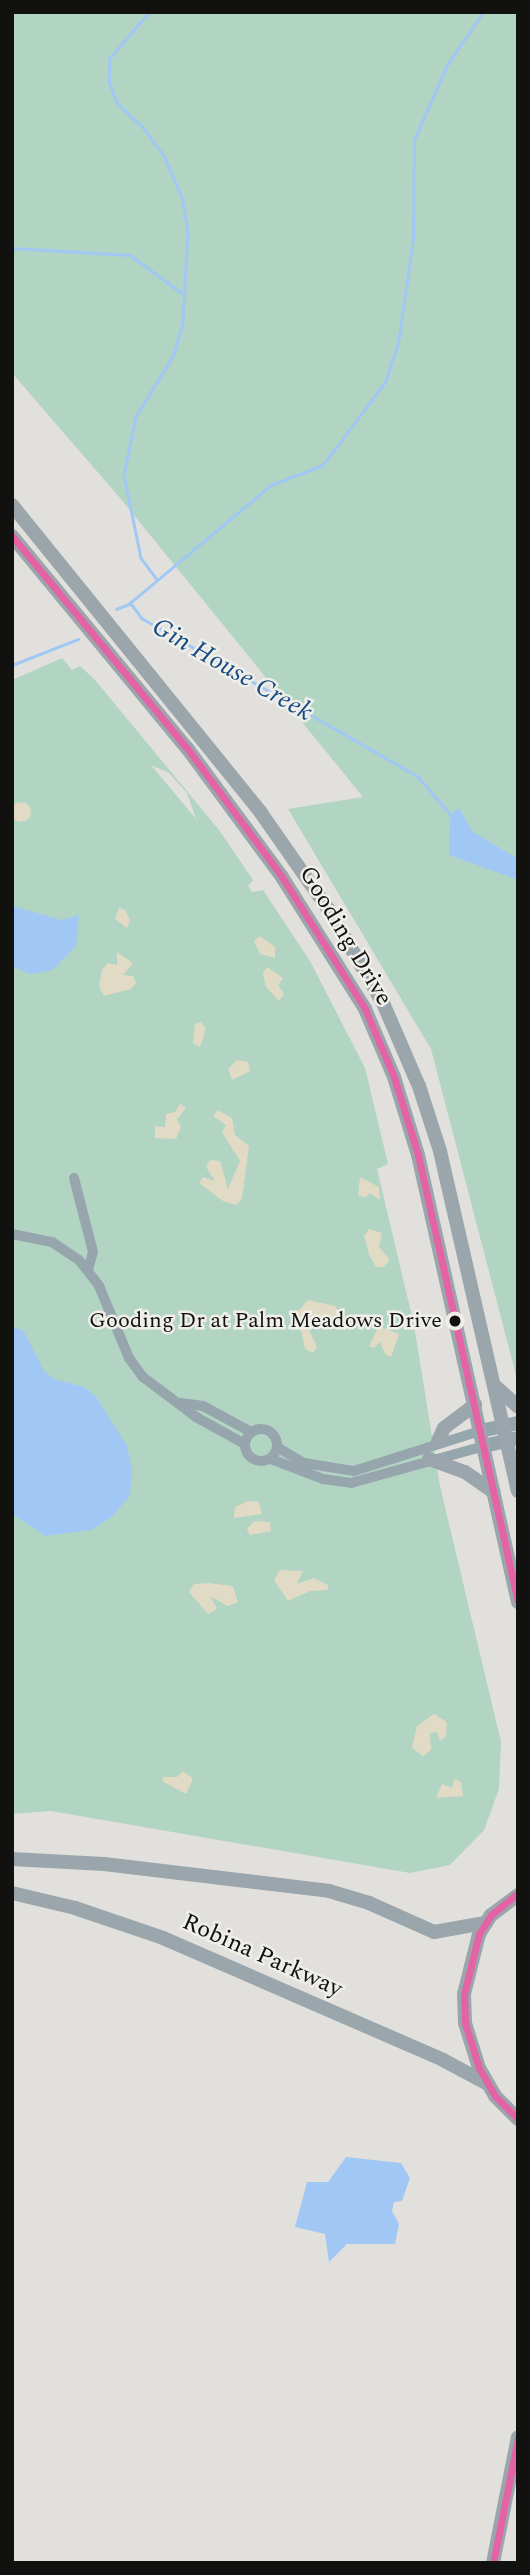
<!DOCTYPE html>
<style>
body{margin:0}
#map{position:relative;width:530px;height:2575px;overflow:hidden;background:#e1e0dd;font-family:Spectral,serif}
div>[style]{position:absolute}
[style*='--x']{left:calc(var(--x)*1px);top:calc(var(--y)*1px);width:calc(var(--w)*1px);rotate:calc(var(--a)*1deg)}
.green>*{inset:0;background:#b1d4c3}
.sand>*{inset:0;background:#e1dbc6}
.round{border-radius:50%}
.water>*{inset:0;background:#a1c8f4}
.stream>*{height:2.5px;margin:-1.25px;padding:0 1.25px;transform-origin:1.25px;border-radius:1.25px;background:#a1c8f4}
.street>*{height:10px;margin:-5px;padding:0 5px;transform-origin:5px;border-radius:5px;background:#97a6ad}
.street>.ring{margin:-5px;padding:0;box-sizing:content-box;background:none;border:10px solid #97a6ad;border-radius:50%}
.secondary>*{height:14px;margin:-7px;padding:0 7px;transform-origin:7px;border-radius:7px;background:#95a4aa}
.primary>*{height:14px;margin:-7px;padding:0 7px;transform-origin:7px;border-radius:7px;background:#9aa6ab}
.bus-1>*{height:7px;margin:-3.5px;padding:0 3.5px;transform-origin:3.5px;border-radius:3.5px;background:#e463a4}
.dots>*{width:19px;height:19px;translate:-50% -50%;box-sizing:border-box;border:4px solid #efeee9;border-radius:50%}
span{translate:-50% -50%;white-space:nowrap;text-align:center;line-height:1.15;-webkit-text-stroke:5px #efeee9;paint-order:stroke}
.bus-label{font-size:22px;color:#11110f}
.right{translate:-100% -50%;text-align:right}
.street-label{font-size:24px;color:#11110f}
.water-label{font-size:26px;color:#144b85;font-style:italic}
.frame{position:absolute;inset:0;border:14px solid #11110f;pointer-events:none}
</style>
<div id="map">
<div class="green">
<i style="clip-path:polygon(12px 12px,518px 12px,518px 1383px,431px 1049px,288px 809px,363px 797px,120px 498px,12px 373px)"></i>
<i style="clip-path:polygon(evenodd,62px 658px,72px 670px,80px 666px,95px 680px,219px 830px,253px 880px,248px 886px,252px 892px,263px 890px,310px 961px,365px 1068px,388px 1164px,377px 1169px,414px 1325px,440px 1486px,501px 1742px,499px 1789px,484px 1830px,450px 1865px,410px 1873px,51px 1811px,12px 1814px,12px 680px,62px 658px,151px 765px,169px 773px,187px 793px,196px 819px,151px 765px)"></i>
</div>
<div class="sand">
<i class="round" style="left:11px;top:802px;width:20px;height:20px"></i>
<i style="clip-path:polygon(119px 908px,125px 910px,130px 920px,127px 928px,115px 919px)"></i>
<i style="clip-path:polygon(260px 936px,275px 947px,275px 958px,260px 954px,254px 941px)"></i>
<i style="clip-path:polygon(117px 952px,133px 963px,123px 975px,133px 976px,136px 983px,131px 989px,104px 996px,99px 986px,102px 970px,108px 963px,117px 965px)"></i>
<i style="clip-path:polygon(267px 967px,283px 978px,278px 985px,284px 994px,279px 1001px,266px 987px,263px 973px)"></i>
<i style="clip-path:polygon(201px 1022px,206px 1029px,200px 1047px,193px 1043px,195px 1024px)"></i>
<i style="clip-path:polygon(237px 1060px,248px 1062px,250px 1071px,232px 1080px,228px 1069px)"></i>
<i style="clip-path:polygon(180px 1104px,186px 1108px,177px 1119px,181px 1127px,176px 1139px,155px 1138px,155px 1126px,165px 1127px,166px 1114px,175px 1112px)"></i>
<i style="clip-path:polygon(218px 1110px,232px 1118px,235px 1135px,249px 1146px,242px 1199px,236px 1205px,223px 1201px,199px 1183px,203px 1177px,215px 1181px,206px 1167px,210px 1160px,220px 1161px,228px 1189px,240px 1161px,222px 1132px,226px 1125px,213px 1116px)"></i>
<i style="clip-path:polygon(360px 1177px,379px 1187px,380px 1200px,370px 1193px,365px 1198px,358px 1195px)"></i>
<i style="clip-path:polygon(369px 1229px,382px 1233px,379px 1247px,390px 1260px,383px 1267px,376px 1267px,369px 1254px,364px 1236px)"></i>
<i style="clip-path:polygon(308px 1300px,335px 1306px,340px 1314px,334px 1325px,310px 1320px,308px 1328px,317px 1347px,313px 1353px,305px 1349px,297px 1312px)"></i>
<i style="clip-path:polygon(379px 1326px,399px 1334px,391px 1357px,385px 1354px,380px 1342px,374px 1348px,369px 1346px)"></i>
<i style="clip-path:polygon(248px 1501px,259px 1502px,262px 1514px,234px 1518px,235px 1507px)"></i>
<i style="clip-path:polygon(254px 1521px,270px 1522px,271px 1531px,250px 1535px,247px 1529px)"></i>
<i style="clip-path:polygon(280px 1570px,303px 1571px,297px 1584px,314px 1578px,328px 1585px,328px 1590px,310px 1591px,288px 1601px,274px 1580px)"></i>
<i style="clip-path:polygon(208px 1583px,233px 1586px,238px 1602px,228px 1606px,211px 1597px,217px 1609px,208px 1614px,189px 1592px,194px 1584px)"></i>
<i style="clip-path:polygon(434px 1714px,447px 1722px,446px 1736px,440px 1741px,437px 1732px,430px 1733px,431px 1750px,423px 1756px,412px 1748px,417px 1726px)"></i>
<i style="clip-path:polygon(183px 1771px,193px 1779px,186px 1794px,162px 1781px,163px 1777px,177px 1777px)"></i>
<i style="clip-path:polygon(454px 1779px,461px 1782px,463px 1796px,436px 1798px,442px 1784px,452px 1788px)"></i>
</div>
<div class="water">
<i style="clip-path:polygon(459px 808px,472px 831px,518px 859px,518px 880px,449px 855px,450px 815px)"></i>
<i style="clip-path:polygon(12px 906px,62px 920px,79px 915px,76px 946px,53px 970px,30px 974px,12px 966px)"></i>
<i style="clip-path:polygon(12px 1327px,23px 1330px,44px 1371px,54px 1379px,84px 1387px,96px 1397px,127px 1446px,132px 1470px,130px 1495px,113px 1516px,92px 1530px,45px 1536px,12px 1514px)"></i>
<i style="clip-path:polygon(346px 2157px,401px 2163px,410px 2178px,402px 2201px,394px 2202px,392px 2211px,399px 2224px,395px 2244px,347px 2244px,329px 2262px,325px 2234px,295px 2227px,307px 2182px,328px 2182px)"></i>
</div>
<div class="stream">
<i style="--x:150;--y:12;--w:61;--a:131"></i>
<i style="--x:110;--y:58;--w:23;--a:92"></i>
<i style="--x:109;--y:81;--w:23;--a:70"></i>
<i style="--x:117;--y:103;--w:35;--a:43"></i>
<i style="--x:143;--y:127;--w:36;--a:54"></i>
<i style="--x:164;--y:156;--w:45;--a:66.3"></i>
<i style="--x:182;--y:197;--w:34;--a:80"></i>
<i style="--x:188;--y:230;--w:93;--a:93.1"></i>
<i style="--x:183;--y:323;--w:33;--a:106"></i>
<i style="--x:174;--y:355;--w:73;--a:121.5"></i>
<i style="--x:136;--y:417;--w:59;--a:101.7"></i>
<i style="--x:124;--y:475;--w:85;--a:78.4"></i>
<i style="--x:141;--y:558;--w:26;--a:53"></i>
<i style="--x:12;--y:248;--w:118;--a:3.4"></i>
<i style="--x:130;--y:255;--w:64;--a:36.2"></i>
<i style="--x:116;--y:609;--w:14;--a:-21"></i>
<i style="--x:12;--y:665;--w:71;--a:-21.5"></i>
<i style="--x:452;--y:817;--w:52;--a:-130.4"></i>
<i style="--x:418;--y:777;--w:318;--a:-150.2"></i>
<i style="--x:142;--y:619;--w:20;--a:-127"></i>
<i style="--x:130;--y:603;--w:184;--a:-39.9"></i>
<i style="--x:271;--y:485;--w:56;--a:-21"></i>
<i style="--x:323;--y:465;--w:104;--a:-53.2"></i>
<i style="--x:385;--y:382;--w:41;--a:-71.6"></i>
<i style="--x:398;--y:343;--w:105;--a:-81.8"></i>
<i style="--x:413;--y:239;--w:99;--a:-89.4"></i>
<i style="--x:414;--y:140;--w:82;--a:-66.3"></i>
<i style="--x:447;--y:65;--w:64;--a:-55.8"></i>
</div>
<div class="street">
<i style="--x:74;--y:1178;--w:76;--a:75.6"></i>
<i style="--x:93;--y:1252;--w:18;--a:106"></i>
<i style="--x:12;--y:1234;--w:41;--a:11.3"></i>
<i style="--x:52;--y:1242;--w:32;--a:34"></i>
<i style="--x:79;--y:1260;--w:33;--a:52"></i>
<i style="--x:99;--y:1286;--w:78;--a:67.4"></i>
<i style="--x:129;--y:1358;--w:24;--a:54"></i>
<i style="--x:143;--y:1377;--w:66;--a:37"></i>
<i style="--x:196;--y:1417;--w:56;--a:28.9"></i>
<i style="--x:181;--y:1403;--w:22;--a:8"></i>
<i style="--x:203;--y:1406;--w:55;--a:28.4"></i>
<i class="ring" style="left:245px;top:1429px;width:22px;height:22px"></i>
<i style="--x:277;--y:1447;--w:31;--a:31"></i>
<i style="--x:304;--y:1463;--w:51;--a:9.1"></i>
<i style="--x:354;--y:1471;--w:132;--a:-17.6"></i>
<i style="--x:271;--y:1459;--w:56;--a:21"></i>
<i style="--x:323;--y:1479;--w:28;--a:8"></i>
<i style="--x:351;--y:1483;--w:138;--a:-15.5"></i>
</div>
<div class="secondary">
<i style="--x:480;--y:1431;--w:39;--a:-12"></i>
<i style="--x:484;--y:1446;--w:35;--a:-13"></i>
</div>
<div class="primary">
<i style="--x:12;--y:505;--w:396;--a:51"></i>
<i style="--x:261;--y:813;--w:118;--a:55"></i>
<i style="--x:329;--y:910;--w:108;--a:59.9"></i>
<i style="--x:383;--y:1003;--w:90;--a:66.6"></i>
<i style="--x:419;--y:1086;--w:68;--a:72.1"></i>
<i style="--x:440;--y:1151;--w:349;--a:77.1"></i>
<i style="--x:12;--y:536;--w:275;--a:50.5"></i>
<i style="--x:187;--y:748;--w:160;--a:53.6"></i>
<i style="--x:282;--y:877;--w:156;--a:57.8"></i>
<i style="--x:365;--y:1009;--w:74;--a:66.9"></i>
<i style="--x:394;--y:1077;--w:82;--a:72.9"></i>
<i style="--x:418;--y:1155;--w:458;--a:77.4"></i>
<i style="--x:495;--y:1386;--w:31;--a:42"></i>
<i style="--x:438;--y:1441;--w:14;--a:-65"></i>
<i style="--x:444;--y:1428;--w:39;--a:-37"></i>
<i style="--x:429;--y:1459;--w:38;--a:20"></i>
<i style="--x:465;--y:1472;--w:35;--a:35"></i>
<i style="--x:12;--y:1859;--w:92;--a:3.1"></i>
<i style="--x:104;--y:1864;--w:227;--a:6.8"></i>
<i style="--x:329;--y:1891;--w:42;--a:16.7"></i>
<i style="--x:369;--y:1903;--w:71;--a:24"></i>
<i style="--x:434;--y:1932;--w:52;--a:-10"></i>
<i style="--x:12;--y:1893;--w:65;--a:13.4"></i>
<i style="--x:75;--y:1908;--w:93;--a:18.8"></i>
<i style="--x:163;--y:1938;--w:305;--a:23.5"></i>
<i style="--x:443;--y:2060;--w:49;--a:28.1"></i>
<i style="--x:518;--y:1895;--w:34;--a:143"></i>
<i style="--x:491;--y:1915;--w:22;--a:122"></i>
<i style="--x:479;--y:1934;--w:62;--a:104"></i>
<i style="--x:464;--y:1994;--w:29;--a:88"></i>
<i style="--x:465;--y:2023;--w:47;--a:72.7"></i>
<i style="--x:479;--y:2068;--w:32;--a:60"></i>
<i style="--x:495;--y:2096;--w:33;--a:45"></i>
<i style="--x:493;--y:2563;--w:128;--a:-78.8"></i>
</div>
<div class="bus-1">
<i style="--x:12;--y:536;--w:275;--a:50.5"></i>
<i style="--x:187;--y:748;--w:160;--a:53.6"></i>
<i style="--x:282;--y:877;--w:156;--a:57.8"></i>
<i style="--x:365;--y:1009;--w:74;--a:66.9"></i>
<i style="--x:394;--y:1077;--w:82;--a:72.9"></i>
<i style="--x:418;--y:1155;--w:457;--a:77.4"></i>
<i style="--x:518;--y:1893;--w:35;--a:141"></i>
<i style="--x:491;--y:1915;--w:22;--a:122"></i>
<i style="--x:479;--y:1934;--w:62;--a:104"></i>
<i style="--x:464;--y:1994;--w:29;--a:88"></i>
<i style="--x:465;--y:2023;--w:47;--a:72.7"></i>
<i style="--x:479;--y:2068;--w:32;--a:60"></i>
<i style="--x:495;--y:2096;--w:33;--a:45"></i>
<i style="--x:493;--y:2563;--w:127;--a:-78.7"></i>
</div>
<div class="dots">
<i style="left:455px;top:1321px;background:#11110f"></i>
</div>
<div class="bus-label">
<span class="right" style="left:442px;top:1321px">Gooding Dr at Palm Meadows Drive</span>
</div>
<div class="street-label">
<span style="left:345px;top:936px;rotate:59deg">Gooding Drive</span>
<span style="left:262px;top:1956px;rotate:24deg">Robina Parkway</span>
</div>
<div class="water-label">
<span style="left:232px;top:670px;rotate:30deg">Gin House Creek</span>
</div>
<div class="frame"></div>
</div>
